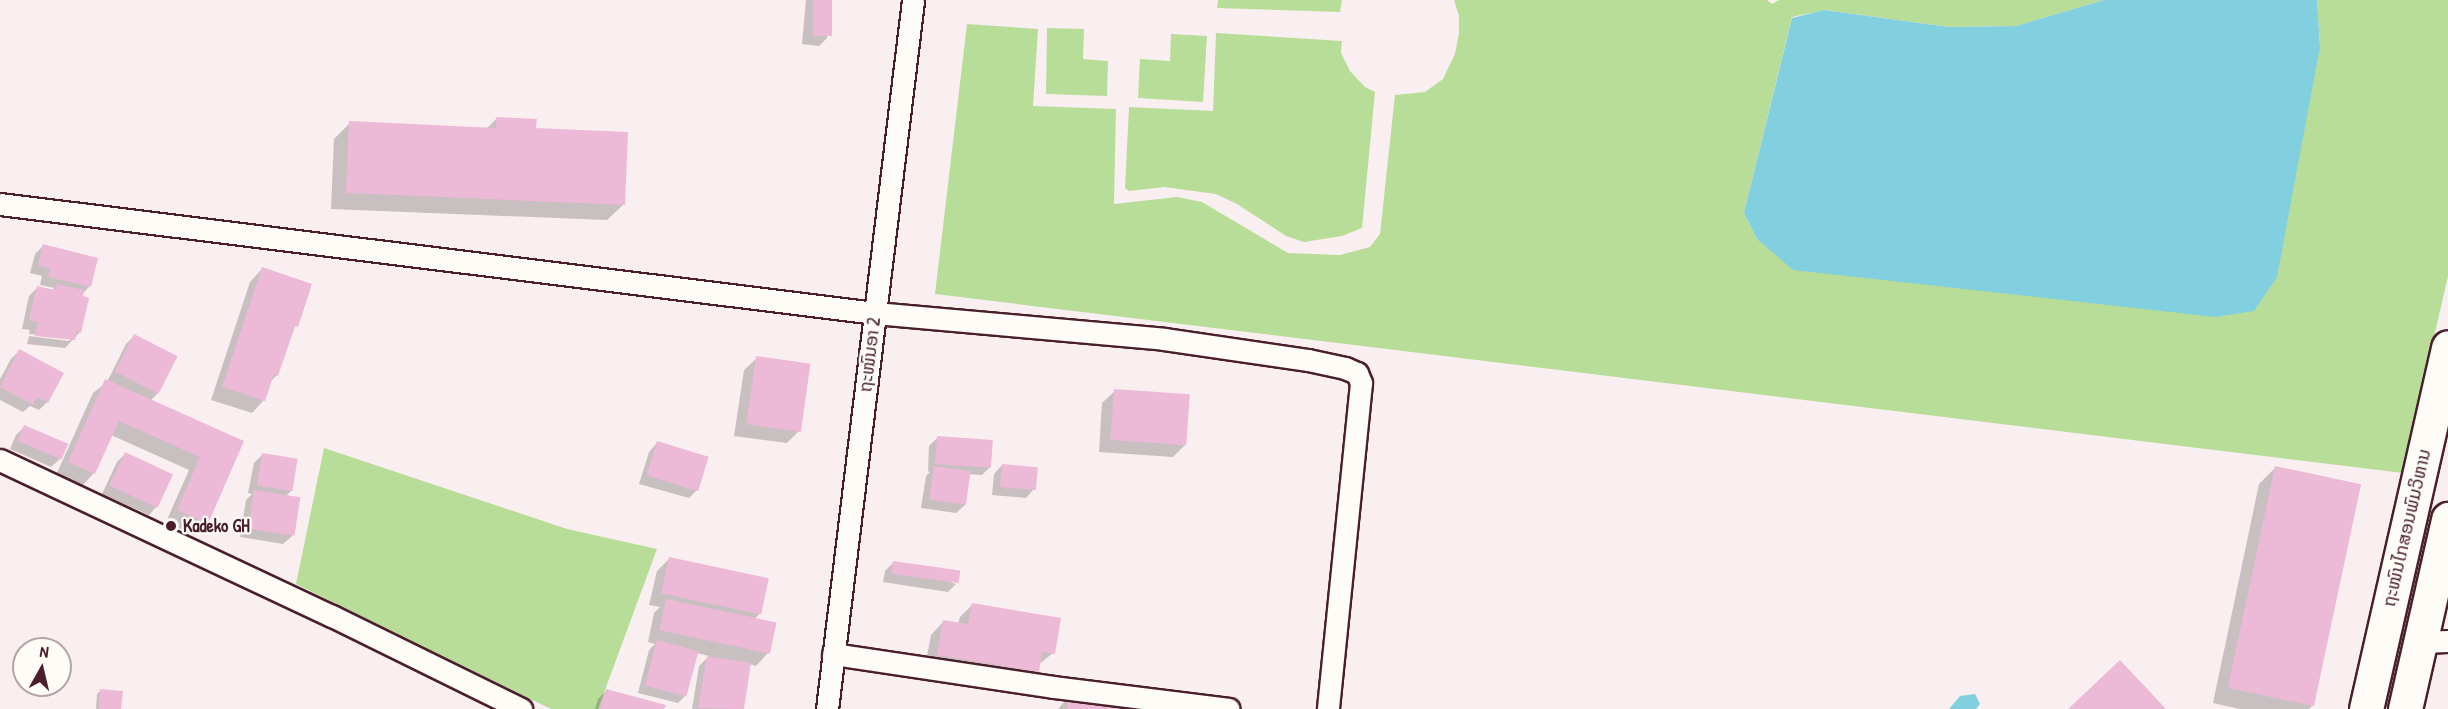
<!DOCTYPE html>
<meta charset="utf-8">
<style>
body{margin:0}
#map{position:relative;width:2448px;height:709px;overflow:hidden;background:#faeff0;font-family:"Patrick Hand","Noto Sans Lao",sans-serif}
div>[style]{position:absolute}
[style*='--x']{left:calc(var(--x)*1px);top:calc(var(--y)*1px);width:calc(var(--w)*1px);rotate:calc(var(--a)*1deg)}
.green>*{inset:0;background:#b8dd98}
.water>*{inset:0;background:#81cfdf}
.shadow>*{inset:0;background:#0003}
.building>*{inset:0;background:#ecb9d6;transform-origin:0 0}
.roads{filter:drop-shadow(2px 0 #4a1f2b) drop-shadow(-2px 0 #4a1f2b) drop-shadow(0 2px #4a1f2b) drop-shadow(0 -2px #4a1f2b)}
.street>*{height:21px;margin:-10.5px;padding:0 10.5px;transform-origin:10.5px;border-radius:10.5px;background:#fdfcf7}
.highway>*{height:33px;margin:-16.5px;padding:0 16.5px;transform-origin:16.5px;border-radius:16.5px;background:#fdfcf7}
.dots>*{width:16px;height:16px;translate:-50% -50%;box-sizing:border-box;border:3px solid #fdfcf7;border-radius:50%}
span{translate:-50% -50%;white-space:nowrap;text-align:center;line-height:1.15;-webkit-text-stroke:4.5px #fdfcf7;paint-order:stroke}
.street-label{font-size:18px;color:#4a1f2b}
.poi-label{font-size:18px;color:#4a1f2b;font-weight:700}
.left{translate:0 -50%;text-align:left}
.north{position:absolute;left:12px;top:637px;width:60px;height:60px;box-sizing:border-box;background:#fdfcf7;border:2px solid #b5a4a5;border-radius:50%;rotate:8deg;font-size:16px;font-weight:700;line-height:24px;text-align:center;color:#4a1f2b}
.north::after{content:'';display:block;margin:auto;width:21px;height:27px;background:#4a1f2b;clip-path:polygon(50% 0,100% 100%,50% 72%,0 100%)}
</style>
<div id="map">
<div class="green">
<i style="clip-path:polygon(1218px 0,1342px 0,1340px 12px,1217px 8px)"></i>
<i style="clip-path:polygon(1454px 0,1767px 0,1772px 4px,1779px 0,2104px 0,2016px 26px,1949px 27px,1825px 10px,1792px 17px,1744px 213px,1757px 239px,2320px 47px,2317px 0,2448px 0,2448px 276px,2403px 473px,935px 294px,967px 24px,1038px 29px,1033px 106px,1116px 109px,1114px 204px,1177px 197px,1202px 202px,1288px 253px,1340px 255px,1370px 247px,1380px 234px,1395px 95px,1425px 92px,1443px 79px,1455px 54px,1459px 33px,1459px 16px)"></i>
<i style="clip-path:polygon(1047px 28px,1084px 29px,1083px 59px,1108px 61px,1107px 96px,1046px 94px)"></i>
<i style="clip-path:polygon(1216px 33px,1342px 41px,1341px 53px,1350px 71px,1365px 87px,1375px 92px,1362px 228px,1342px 236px,1304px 242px,1286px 236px,1237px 204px,1216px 194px,1164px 187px,1129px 191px,1125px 188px,1129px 107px,1213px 111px)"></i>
<i style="clip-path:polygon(1171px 34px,1207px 36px,1203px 102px,1138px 98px,1140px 59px,1170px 61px)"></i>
<i style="clip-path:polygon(324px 448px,567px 529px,657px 549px,598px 709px,551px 709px,296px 584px)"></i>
</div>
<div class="water">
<i style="clip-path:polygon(2104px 0,2317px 0,2320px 47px,2277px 277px,2254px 311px,2215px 317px,1793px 270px,1757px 239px,1744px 213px,1792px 18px,1824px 10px,1949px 27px,2016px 26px)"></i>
<i style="clip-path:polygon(1975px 694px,1980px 704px,1976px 709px,1949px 709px,1960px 696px)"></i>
</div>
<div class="shadow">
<i style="clip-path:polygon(806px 0,831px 0,827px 38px,819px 46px,802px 44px)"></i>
<i style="clip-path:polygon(496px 119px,535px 129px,623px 205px,607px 220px,331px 209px,334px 139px,350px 123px,486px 129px)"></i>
<i style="clip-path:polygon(43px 246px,89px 287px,82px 294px,80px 332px,65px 348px,27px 344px,29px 336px,69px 341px,71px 338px,29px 334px,30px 330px,22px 329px,29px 296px,37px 288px,51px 291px,54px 288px,40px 285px,42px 276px,30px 273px,35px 254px)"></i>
<i style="clip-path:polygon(262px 269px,310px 285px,277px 375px,270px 382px,264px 400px,252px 413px,211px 400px,250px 282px)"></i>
<i style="clip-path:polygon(134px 336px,158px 393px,150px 401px,242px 442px,207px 523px,194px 535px,166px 522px,189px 470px,111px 435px,94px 473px,82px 486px,56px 475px,93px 393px,107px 382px,126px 344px)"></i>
<i style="clip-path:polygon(19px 351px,47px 402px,39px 410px,30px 406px,23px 412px,0 400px,0 379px,11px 359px)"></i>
<i style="clip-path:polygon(757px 358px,799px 431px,787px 443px,734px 436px,744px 370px)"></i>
<i style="clip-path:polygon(1115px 391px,1186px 444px,1173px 457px,1099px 452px,1102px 403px)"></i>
<i style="clip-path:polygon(24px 427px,60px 459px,51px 467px,10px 449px,16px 435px)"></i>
<i style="clip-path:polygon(938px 437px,990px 467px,982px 475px,969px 474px,965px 505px,956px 513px,921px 508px,926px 476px,930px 472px,928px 471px,929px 446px)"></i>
<i style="clip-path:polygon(657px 443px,697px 490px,689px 498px,639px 484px,649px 452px)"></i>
<i style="clip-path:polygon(125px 454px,171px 474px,157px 506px,149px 515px,102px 494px,117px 462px)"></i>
<i style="clip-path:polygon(262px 455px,291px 491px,286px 496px,292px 536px,283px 544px,240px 537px,246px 500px,252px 494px,248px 493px,254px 463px)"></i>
<i style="clip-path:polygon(1002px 465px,1034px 489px,1026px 498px,992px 495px,994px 474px)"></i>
<i style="clip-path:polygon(2275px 468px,2313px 705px,2309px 709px,2240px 709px,2213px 703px,2259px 484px)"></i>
<i style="clip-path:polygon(669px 559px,759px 614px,754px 620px,768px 653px,756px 666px,749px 664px,742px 709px,692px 709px,699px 666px,709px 656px,697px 653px,686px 695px,678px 703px,638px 693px,649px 650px,655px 644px,648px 642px,654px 613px,660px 607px,649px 605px,657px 571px)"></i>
<i style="clip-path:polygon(893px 563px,956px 584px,948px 592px,883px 582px,885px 571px)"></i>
<i style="clip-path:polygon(972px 605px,1053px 653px,1038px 665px,1037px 671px,1025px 684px,925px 667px,931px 635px,943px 622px,958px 624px,960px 617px)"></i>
<i style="clip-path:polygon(101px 690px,120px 709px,96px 709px,97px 694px)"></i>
<i style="clip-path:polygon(606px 691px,663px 709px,595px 709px,598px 699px)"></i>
<i style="clip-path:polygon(1071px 694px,1149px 709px,1058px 709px)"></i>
</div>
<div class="building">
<i style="left:813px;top:0;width:19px;height:36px"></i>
<i style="clip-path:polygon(496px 117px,537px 119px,536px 128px,628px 132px,625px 205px,346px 193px,349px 121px,496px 128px)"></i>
<i style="clip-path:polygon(43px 244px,98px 258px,91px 287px,48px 277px,50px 268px,38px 265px)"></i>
<i style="clip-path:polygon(262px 267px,312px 284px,298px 327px,295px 326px,278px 376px,274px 374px,265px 401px,222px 387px)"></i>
<i style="clip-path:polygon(56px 284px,84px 290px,83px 296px,89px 298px,81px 333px,77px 331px,75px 340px,35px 336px,38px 322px,29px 320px,37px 286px,55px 290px)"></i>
<i style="left:134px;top:334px;width:49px;height:42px;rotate:27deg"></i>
<i style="clip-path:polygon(19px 349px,64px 373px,48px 403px,37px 397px,33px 405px,0 387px)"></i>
<i style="left:756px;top:356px;width:55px;height:69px;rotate:8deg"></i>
<i style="clip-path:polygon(105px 379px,244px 441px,208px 524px,177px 510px,200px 457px,119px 421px,95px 474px,68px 462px)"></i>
<i style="left:1114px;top:389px;width:76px;height:51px;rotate:4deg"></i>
<i style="left:24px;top:425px;width:48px;height:17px;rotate:23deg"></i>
<i style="left:937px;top:436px;width:56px;height:28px;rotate:4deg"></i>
<i style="left:657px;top:441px;width:54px;height:36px;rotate:17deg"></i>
<i style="left:125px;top:452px;width:53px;height:37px;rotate:25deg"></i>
<i style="left:262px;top:453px;width:36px;height:33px;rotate:9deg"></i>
<i style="left:1002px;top:464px;width:36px;height:23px;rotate:5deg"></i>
<i style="left:934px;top:466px;width:37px;height:34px;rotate:8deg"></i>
<i style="left:2275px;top:466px;width:88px;height:227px;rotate:12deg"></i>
<i style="left:254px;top:490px;width:47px;height:39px;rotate:9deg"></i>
<i style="left:669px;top:557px;width:102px;height:37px;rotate:12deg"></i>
<i style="left:893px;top:561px;width:68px;height:13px;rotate:8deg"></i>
<i style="left:666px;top:599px;width:113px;height:32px;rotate:12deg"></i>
<i style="clip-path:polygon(972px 603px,1061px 618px,1055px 654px,1042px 652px,1039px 672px,937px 655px,943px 620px,968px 624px)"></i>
<i style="left:657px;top:640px;width:43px;height:47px;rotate:15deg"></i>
<i style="clip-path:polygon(707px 656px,751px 663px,744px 709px,698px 708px)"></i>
<i style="clip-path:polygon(2120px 660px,2166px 709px,2068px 709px)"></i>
<i style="clip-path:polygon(100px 689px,123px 691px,121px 709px,99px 709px)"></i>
<i style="clip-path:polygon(606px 689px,666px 705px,664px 709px,600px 709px)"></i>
<i style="clip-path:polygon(1070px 692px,1151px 709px,1067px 709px)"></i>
</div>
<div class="roads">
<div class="street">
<i style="--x:0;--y:204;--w:882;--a:7.1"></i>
<i style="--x:875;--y:313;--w:290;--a:5.1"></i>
<i style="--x:1164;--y:339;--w:146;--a:8.3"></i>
<i style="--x:1308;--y:360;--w:38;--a:12"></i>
<i style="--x:1345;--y:368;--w:13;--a:23"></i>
<i style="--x:1357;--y:373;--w:11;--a:68"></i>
<i style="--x:1361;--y:383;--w:328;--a:95.8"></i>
<i style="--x:0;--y:460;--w:367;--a:25.2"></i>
<i style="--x:332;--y:616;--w:211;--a:26.2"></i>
<i style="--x:2420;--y:642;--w:28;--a:-2"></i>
<i style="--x:833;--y:654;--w:222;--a:8.5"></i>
<i style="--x:1053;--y:687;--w:177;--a:7.1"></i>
<i style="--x:827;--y:709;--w:714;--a:-83.08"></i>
</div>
<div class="highway">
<i style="--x:2366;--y:709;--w:371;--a:-77.2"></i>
<i style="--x:2405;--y:709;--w:195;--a:-77.2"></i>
</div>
</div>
<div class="dots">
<i style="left:171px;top:526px;background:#4a1f2b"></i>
</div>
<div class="street-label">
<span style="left:870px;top:355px;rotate:-83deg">ຖະໜົນອາ 2</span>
<span style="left:2407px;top:528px;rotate:-77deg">ຖະໜົນໄກສອນພົມວິຫານ</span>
</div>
<div class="poi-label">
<span class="left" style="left:183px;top:526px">Kadeko GH</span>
</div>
<div class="north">N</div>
</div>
